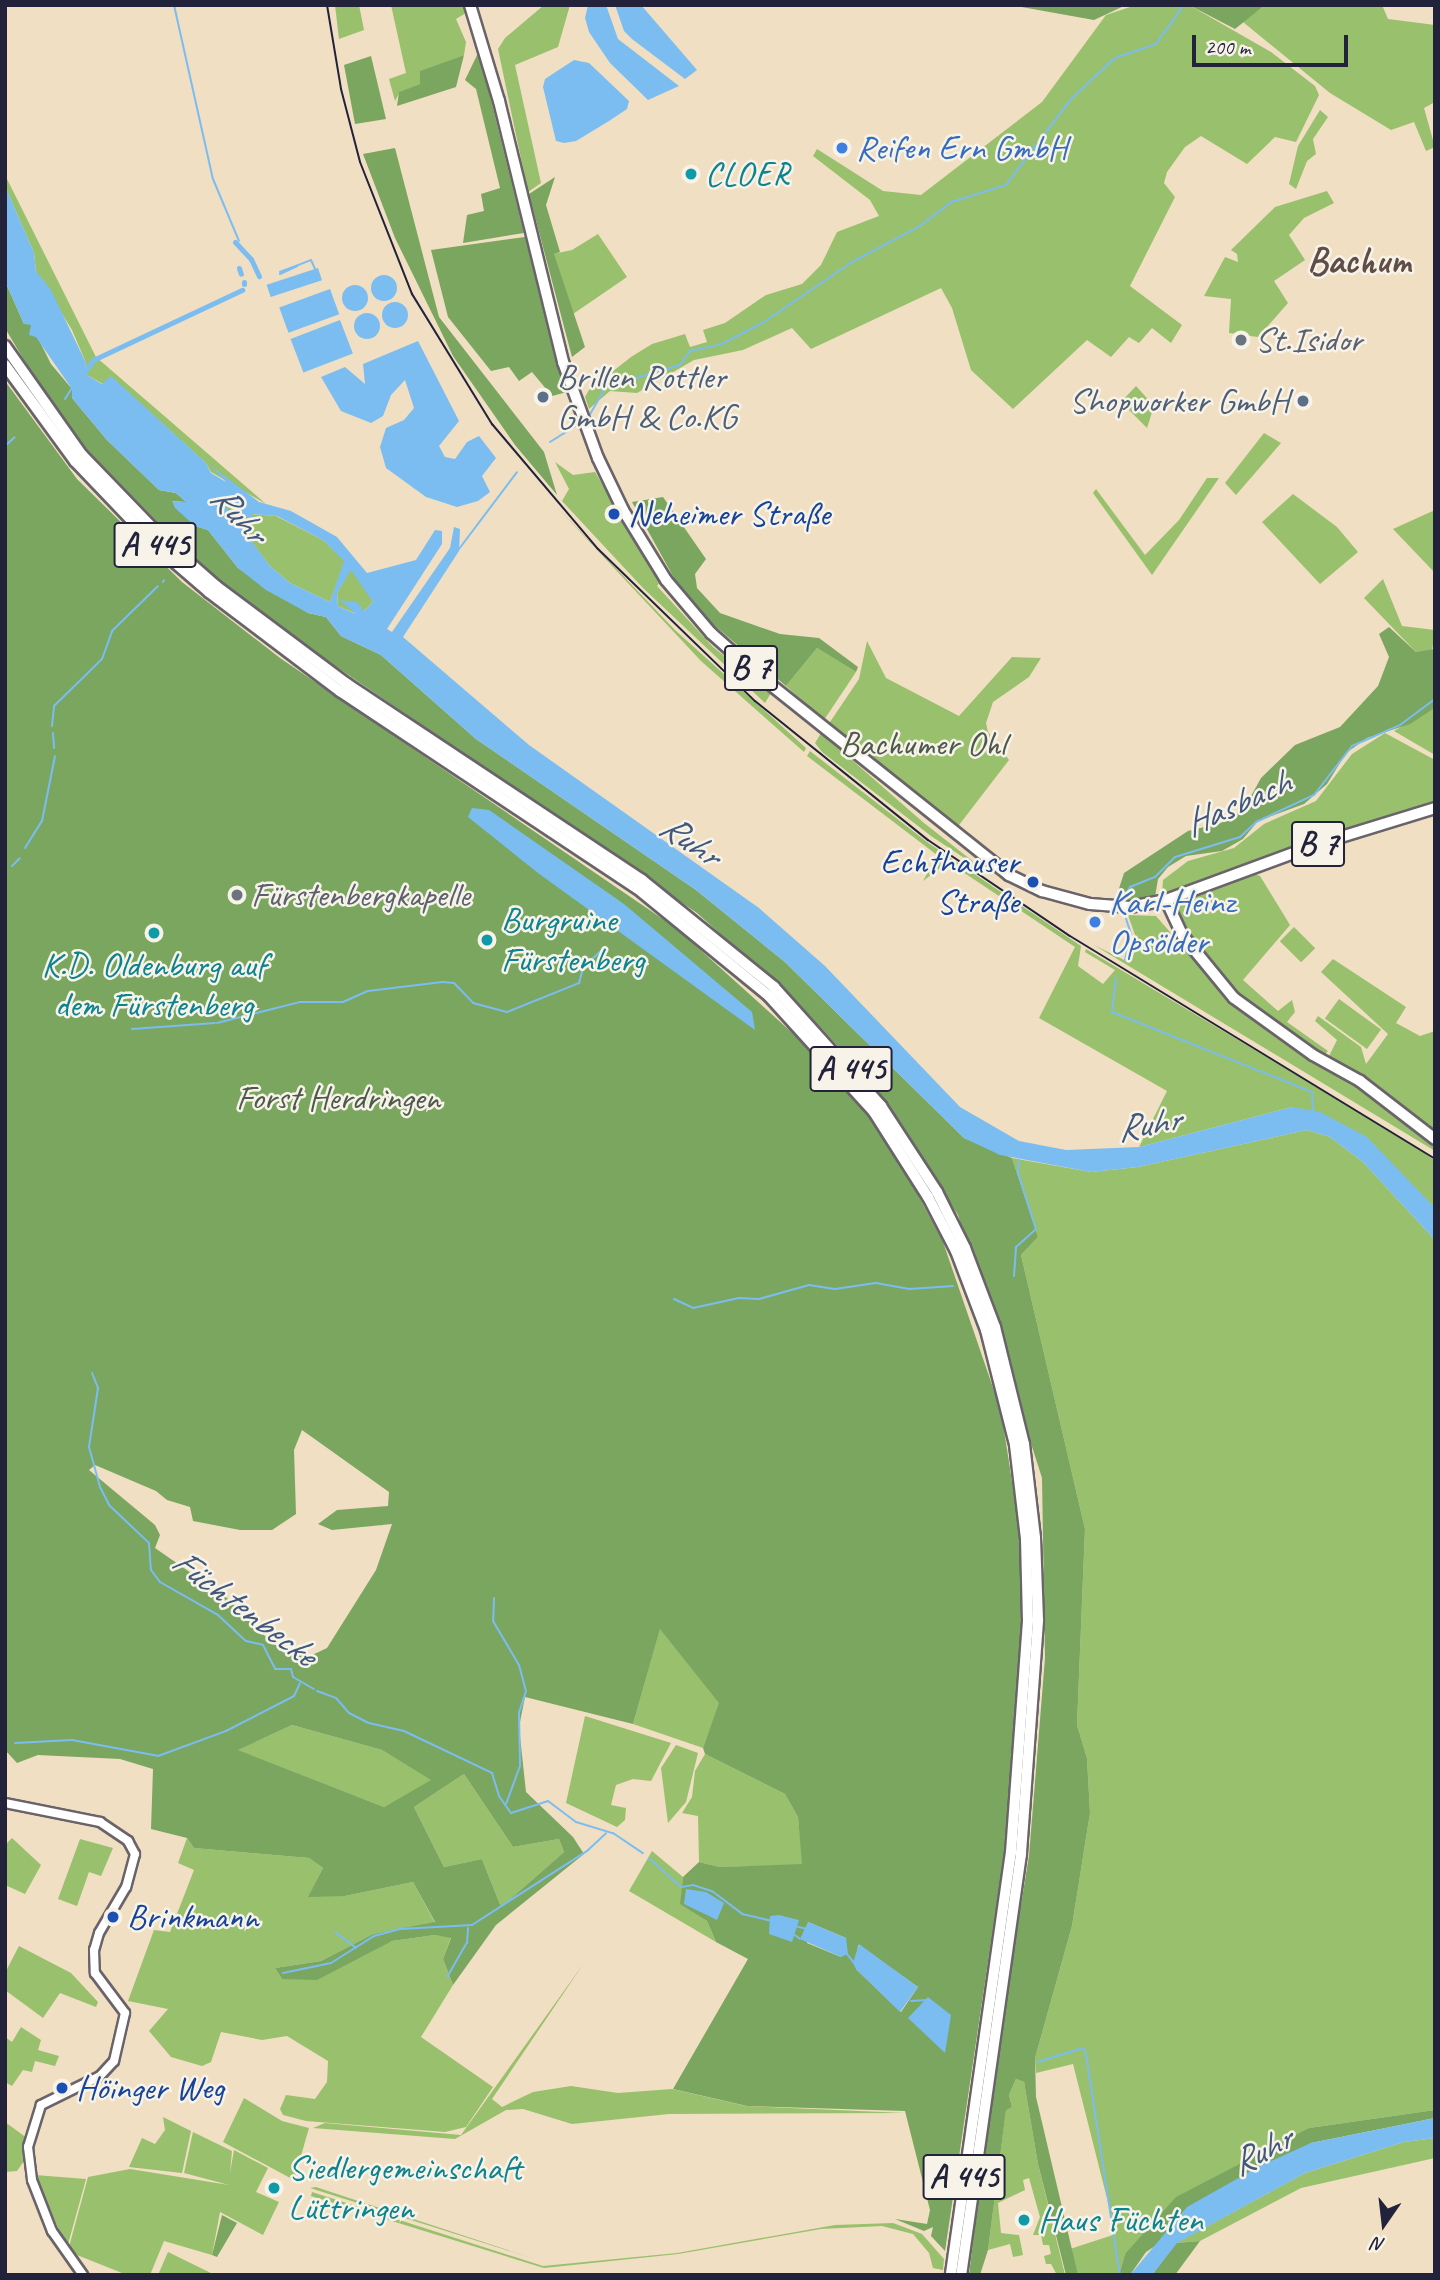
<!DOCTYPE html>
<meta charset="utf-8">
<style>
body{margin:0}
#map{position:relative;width:1440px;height:2280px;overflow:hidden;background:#f0dfc2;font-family:Caveat,sans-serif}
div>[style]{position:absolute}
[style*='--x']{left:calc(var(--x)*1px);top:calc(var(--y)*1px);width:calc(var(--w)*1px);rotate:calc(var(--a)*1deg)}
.green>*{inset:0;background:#99c06c;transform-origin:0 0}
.forest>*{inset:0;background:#7aa660}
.water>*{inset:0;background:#7bbdf1;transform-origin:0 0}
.round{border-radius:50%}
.stream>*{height:2px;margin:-1px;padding:0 1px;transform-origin:1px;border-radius:1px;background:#7bbdf1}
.canal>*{height:5px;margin:-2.5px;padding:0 2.5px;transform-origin:2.5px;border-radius:2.5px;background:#7bbdf1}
.river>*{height:10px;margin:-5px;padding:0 5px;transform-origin:5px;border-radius:5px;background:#7bbdf1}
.roads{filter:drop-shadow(2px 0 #6a646a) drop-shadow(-2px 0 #6a646a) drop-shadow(0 2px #6a646a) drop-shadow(0 -2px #6a646a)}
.minor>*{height:8px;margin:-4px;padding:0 4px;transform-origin:4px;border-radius:4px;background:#fff}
.major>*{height:10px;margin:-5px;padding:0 5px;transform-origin:5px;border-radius:5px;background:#fff}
.highway>*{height:10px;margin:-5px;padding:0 5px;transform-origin:5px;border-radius:5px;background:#fff}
.rail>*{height:2px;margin:-1px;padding:0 1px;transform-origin:1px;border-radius:1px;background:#22223b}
.dots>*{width:19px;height:19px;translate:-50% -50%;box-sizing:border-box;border:4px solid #f7f3e8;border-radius:50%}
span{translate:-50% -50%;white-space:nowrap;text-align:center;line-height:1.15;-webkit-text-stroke:5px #f7f3e8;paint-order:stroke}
.shield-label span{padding:2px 5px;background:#f7f3e8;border:2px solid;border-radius:5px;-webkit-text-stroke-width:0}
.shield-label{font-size:33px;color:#22223b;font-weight:700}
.shop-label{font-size:35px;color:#366cbe}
.left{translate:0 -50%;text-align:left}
.culture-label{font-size:35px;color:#0d838f}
.worship-label{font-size:35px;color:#5b616d}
.service-label{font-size:35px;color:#4e5e75}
.right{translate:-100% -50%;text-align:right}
.transit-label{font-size:35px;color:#164399}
.park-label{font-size:35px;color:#4c594c}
.water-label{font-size:37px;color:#41587b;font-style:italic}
.quarter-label{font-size:38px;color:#604d47;font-weight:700}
.frame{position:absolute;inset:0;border:7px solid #22223b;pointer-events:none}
.north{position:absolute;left:1349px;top:2189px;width:70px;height:70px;-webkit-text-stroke:5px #f7f3e8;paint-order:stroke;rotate:194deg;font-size:19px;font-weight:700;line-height:28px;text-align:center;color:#22223b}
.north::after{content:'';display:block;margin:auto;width:24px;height:32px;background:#22223b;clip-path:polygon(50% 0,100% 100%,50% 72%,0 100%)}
.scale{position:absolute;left:1192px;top:35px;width:156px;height:32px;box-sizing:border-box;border:4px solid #22223b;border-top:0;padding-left:9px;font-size:21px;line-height:24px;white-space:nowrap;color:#22223b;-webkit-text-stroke:5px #f7f3e8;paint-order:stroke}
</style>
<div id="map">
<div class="green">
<i style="clip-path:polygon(335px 5px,359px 5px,364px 30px,339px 39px)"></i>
<i style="clip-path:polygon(391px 5px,463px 5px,466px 13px,456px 19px,466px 42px,464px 55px,421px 71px,420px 84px,400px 92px,395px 101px,389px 79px,406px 73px)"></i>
<i style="clip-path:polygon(544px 5px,570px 5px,558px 47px,515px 65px,541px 183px,528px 192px,498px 49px,505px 38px)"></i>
<i style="clip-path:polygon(1136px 5px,1189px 5px,1271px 52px,1315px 86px,1319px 95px,1296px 142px,1275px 137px,1247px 164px,1201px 136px,1185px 147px,1167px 172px,1164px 183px,1175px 197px,1130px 286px,1182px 325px,1171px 343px,1152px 328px,1139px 343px,1129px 337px,1111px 357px,1087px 340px,1013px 409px,971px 370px,952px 308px,941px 288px,811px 349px,792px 328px,743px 350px,694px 360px,637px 393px,610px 391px,589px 409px,585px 397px,589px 390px,631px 357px,652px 344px,685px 334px,690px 347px,707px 342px,703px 330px,725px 323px,766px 295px,802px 284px,821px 265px,837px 232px,879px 216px,870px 200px,813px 156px,817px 149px,883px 191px,921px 195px,1042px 102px,1106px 15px)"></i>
<i style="clip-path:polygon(1265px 5px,1382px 5px,1388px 19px,1435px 25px,1435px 102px,1424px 108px,1435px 147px,1426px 151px,1414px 122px,1391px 130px,1330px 93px,1243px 22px)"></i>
<i style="clip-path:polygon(1320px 110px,1328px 117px,1313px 139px,1316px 154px,1307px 161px,1296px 189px,1289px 184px,1298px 146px)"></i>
<i style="clip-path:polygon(5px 175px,96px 357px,266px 504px,211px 472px,206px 463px,111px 377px,103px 384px,85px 374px,86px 363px,72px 330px,36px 271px,34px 253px,5px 186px)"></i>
<i style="clip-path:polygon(1327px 191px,1334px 203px,1304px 218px,1289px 235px,1305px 260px,1274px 281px,1288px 303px,1258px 337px,1229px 333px,1231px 299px,1204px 296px,1225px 257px,1238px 262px,1237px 254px,1231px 250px,1275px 207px)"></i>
<i style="clip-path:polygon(598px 234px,627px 277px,573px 314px,553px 254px,572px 250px)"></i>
<i style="clip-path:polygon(1136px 386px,1154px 406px,1147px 428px,1121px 402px)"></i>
<i style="clip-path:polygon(1264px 433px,1281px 443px,1236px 495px,1225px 483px)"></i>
<i style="clip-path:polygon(555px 462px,573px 475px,595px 472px,660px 582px,657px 586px,713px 647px,771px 693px,765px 703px,643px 588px,562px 501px,569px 489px)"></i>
<i style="clip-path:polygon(1207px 478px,1219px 478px,1152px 575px,1093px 493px,1096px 489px,1145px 555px,1179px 520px)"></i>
<i style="clip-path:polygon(1293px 494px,1337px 527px,1358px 552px,1320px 584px,1262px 522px)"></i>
<i style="clip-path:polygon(222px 503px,252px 519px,251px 514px,276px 516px,323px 540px,345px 561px,330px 602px,290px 583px,270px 566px)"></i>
<i style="clip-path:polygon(556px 506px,675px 630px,806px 748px,804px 752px,701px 661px)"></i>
<i style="clip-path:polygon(1435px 510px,1435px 573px,1393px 529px)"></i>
<i style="clip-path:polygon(350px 570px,355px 571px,373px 602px,364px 611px,342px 604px,355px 608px,357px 614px,338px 606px,337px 593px)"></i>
<i style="clip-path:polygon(1383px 579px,1402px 626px,1435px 630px,1432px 651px,1416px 652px,1364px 598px)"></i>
<i style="clip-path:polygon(867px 641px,886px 678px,959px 716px,1012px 657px,1041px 658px,1029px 677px,993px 702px,986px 723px,988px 732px,1009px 760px,956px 829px,828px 725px,859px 679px)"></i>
<i style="clip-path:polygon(817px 648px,856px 672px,824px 720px,786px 686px)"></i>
<i style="clip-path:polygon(1435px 707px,1435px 755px,1394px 731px)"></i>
<i style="clip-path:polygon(821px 733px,924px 823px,993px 877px,931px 836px,822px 752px,815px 743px)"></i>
<i style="clip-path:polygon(1385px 733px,1435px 760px,1435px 804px,1162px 894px,1163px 880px,1188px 861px,1234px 848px,1264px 824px,1316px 801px,1352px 754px)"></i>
<i style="clip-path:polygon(810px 751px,927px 842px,1081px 946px,1078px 966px,1103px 984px,1115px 970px,1085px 952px,1086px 949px,1417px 1147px,1435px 1161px,1435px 1208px,1403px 1178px,1292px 1107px,1139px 1147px,1167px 1091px,1039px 1018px,1075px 947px,948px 862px,923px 881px,937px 855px,807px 756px)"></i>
<i style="clip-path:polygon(1251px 873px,1260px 876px,1290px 925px,1243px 980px,1278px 1011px,1292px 1000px,1295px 1012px,1287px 1022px,1328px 1051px,1324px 1056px,1238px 997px,1183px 929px,1178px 909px,1181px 902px)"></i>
<i style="clip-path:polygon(1128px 915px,1156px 916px,1230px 1001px,1269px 1032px,1368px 1094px,1435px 1144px,1435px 1151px,1094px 945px,1130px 963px,1135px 935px)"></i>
<i style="left:1294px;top:927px;width:30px;height:20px;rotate:45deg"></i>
<i style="clip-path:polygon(1333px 959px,1406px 1007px,1396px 1023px,1420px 1036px,1435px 1031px,1435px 1132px,1328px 1058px,1337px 1040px,1315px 1021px,1318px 1016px,1361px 1047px,1366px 1064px,1388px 1034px,1321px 972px)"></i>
<i style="left:1339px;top:999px;width:52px;height:24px;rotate:36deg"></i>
<i style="clip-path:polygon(1307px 1130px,1330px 1137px,1363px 1162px,1435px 1240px,1435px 2110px,1309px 2128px,1125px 2254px,1119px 2275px,1078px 2275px,1070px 2249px,1116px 2234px,1073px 2064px,1036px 2073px,1035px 2058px,1072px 1926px,1090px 1813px,1087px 1758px,1077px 1725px,1085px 1529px,1021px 1255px,1038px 1237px,1012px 1158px,1091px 1172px,1138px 1167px)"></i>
<i style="clip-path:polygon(660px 1628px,720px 1703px,703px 1748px,633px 1724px)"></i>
<i style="clip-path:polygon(585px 1716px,671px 1743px,651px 1781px,633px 1779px,616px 1785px,611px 1805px,626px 1808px,625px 1820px,617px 1827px,566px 1803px)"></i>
<i style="clip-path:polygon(292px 1725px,382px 1750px,432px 1780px,384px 1807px,237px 1750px)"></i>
<i style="clip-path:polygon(676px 1745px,698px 1753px,686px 1802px,668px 1823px,661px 1768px)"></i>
<i style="clip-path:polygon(705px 1754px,785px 1794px,798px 1817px,803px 1865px,720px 1867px,699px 1862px,698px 1816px,682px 1813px,692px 1797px,695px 1771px)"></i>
<i style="clip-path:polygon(464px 1774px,513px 1847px,559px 1839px,564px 1852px,501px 1907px,482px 1859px,444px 1867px,414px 1807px)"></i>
<i style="clip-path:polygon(12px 1838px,41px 1865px,25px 1894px,5px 1885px,5px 1845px)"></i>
<i style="clip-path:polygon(187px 1838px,194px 1848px,309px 1858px,323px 1868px,309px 1896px,345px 1896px,413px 1882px,435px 1923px,373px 1934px,321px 1961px,275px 1968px,282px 1979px,392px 1941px,435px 1935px,451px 1937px,443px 1959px,453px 1985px,421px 2037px,493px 2087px,466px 2127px,445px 2132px,306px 2121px,283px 2115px,280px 2109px,286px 2095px,315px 2099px,327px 2082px,328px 2061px,287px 2036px,262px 2040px,221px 2032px,211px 2062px,202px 2066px,171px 2057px,149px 2031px,168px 2009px,128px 2001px,154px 1930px,170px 1932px,194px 1870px,178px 1863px)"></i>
<i style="clip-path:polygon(80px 1839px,113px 1848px,101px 1876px,89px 1872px,77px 1906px,58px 1899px)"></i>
<i style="clip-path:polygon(652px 1851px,683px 1877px,681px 1904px,707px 1921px,716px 1942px,629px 1891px)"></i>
<i style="clip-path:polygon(19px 1946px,71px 1973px,98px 2002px,96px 2007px,60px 1993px,43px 2018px,5px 1990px,5px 1973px)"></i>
<i style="clip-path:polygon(584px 1963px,492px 2099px,502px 2107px,533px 2092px,571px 2086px,618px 2093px,672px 2089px,746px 2106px,905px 2113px,669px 2114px,572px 2124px,523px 2109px,506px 2110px,455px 2139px,313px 2128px,325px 2123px,461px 2135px)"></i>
<i style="clip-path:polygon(21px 2027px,41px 2040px,38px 2050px,59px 2056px,55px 2066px,35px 2061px,32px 2072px,23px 2070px,12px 2086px,5px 2082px,5px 2037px,12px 2042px)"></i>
<i style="clip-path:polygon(1016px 2079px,1024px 2082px,1038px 2164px,1065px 2275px,1057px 2275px,1051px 2264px,1046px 2264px,1044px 2256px,1051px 2254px,1049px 2245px,1043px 2245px,1041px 2235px,1033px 2235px,1040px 2217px,1029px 2178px,1023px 2180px,1025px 2190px,998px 2203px,1001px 2233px,1019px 2235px,1023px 2255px,1013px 2257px,1010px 2244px,988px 2250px,1006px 2109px,1012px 2107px,1009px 2095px)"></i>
<i style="clip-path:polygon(244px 2098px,282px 2121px,309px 2128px,294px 2180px,223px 2142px)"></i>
<i style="clip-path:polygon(163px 2117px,191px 2131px,182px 2173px,129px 2167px,142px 2138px,155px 2144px,165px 2130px)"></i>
<i style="clip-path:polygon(5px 2122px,27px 2138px,24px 2161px,17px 2171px,5px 2172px)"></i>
<i style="clip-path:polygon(193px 2132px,232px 2151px,230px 2173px,234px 2150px,268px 2168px,256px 2192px,279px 2202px,263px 2235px,220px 2212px,212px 2255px,164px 2241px,150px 2275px,127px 2275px,72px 2253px,69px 2247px,88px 2177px,130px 2169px,229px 2185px,184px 2173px)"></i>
<i style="clip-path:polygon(1435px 2138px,1435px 2158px,1301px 2188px,1200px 2241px,1176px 2243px,1305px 2173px,1404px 2142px)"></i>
<i style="clip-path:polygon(35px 2175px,86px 2179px,67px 2248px)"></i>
<i style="clip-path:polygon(316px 2187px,337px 2194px,538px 2260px,310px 2188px)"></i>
<i style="clip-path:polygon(312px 2192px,543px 2266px,677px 2253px,835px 2225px,893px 2223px,922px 2234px,944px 2259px,943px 2270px,933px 2268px,929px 2253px,913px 2234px,882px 2226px,821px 2229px,678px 2254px,544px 2268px,311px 2196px)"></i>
<i style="clip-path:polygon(168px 2252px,215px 2275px,158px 2275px)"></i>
</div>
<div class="forest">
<i style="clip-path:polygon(1010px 5px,1126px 5px,1094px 20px)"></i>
<i style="clip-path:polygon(1189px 5px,1265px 5px,1235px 29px)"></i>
<i style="clip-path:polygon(479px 51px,524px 233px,463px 243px,467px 215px,484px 211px,481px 194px,500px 188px,476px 89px,465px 80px)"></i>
<i style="clip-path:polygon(464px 55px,456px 87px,397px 106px,399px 92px,420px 84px,420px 71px)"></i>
<i style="clip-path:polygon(371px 56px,386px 119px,355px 124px,344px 65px)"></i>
<i style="clip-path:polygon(395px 148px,439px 317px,544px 452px,557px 495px,515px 445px,453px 356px,395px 238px,363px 154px)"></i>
<i style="clip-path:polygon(555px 177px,546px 205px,560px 252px,554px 254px,585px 347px,572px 357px,529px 194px)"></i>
<i style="clip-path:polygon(525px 237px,567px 392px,552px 396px,532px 372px,519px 381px,509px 367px,491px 371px,448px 317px,431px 250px)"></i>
<i style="clip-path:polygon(5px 281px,24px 324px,31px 324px,51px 364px,72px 389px,72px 398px,107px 440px,159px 490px,176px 493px,200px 514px,185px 502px,172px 501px,195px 526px,208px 530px,238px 568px,308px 613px,326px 617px,341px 636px,381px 655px,476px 739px,696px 890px,785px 962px,964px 1138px,1012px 1158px,1038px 1237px,1021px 1255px,1085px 1529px,1077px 1725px,1087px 1758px,1090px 1813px,1072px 1926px,1035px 2058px,1036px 2097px,1078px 2275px,1066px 2275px,1038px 2164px,1024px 2082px,1016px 2079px,1009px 2095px,1012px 2107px,1006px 2110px,988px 2250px,980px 2275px,969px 2275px,994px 2068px,1029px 1856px,1045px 1658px,1042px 1478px,958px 1215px,874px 1085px,798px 1003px,697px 913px,309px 648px,199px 565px,78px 440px,38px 384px,5px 328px)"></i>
<i style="clip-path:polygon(evenodd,5px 381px,77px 479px,182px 582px,280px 658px,676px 928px,808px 1047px,857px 1099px,900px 1161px,943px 1242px,1001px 1411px,1021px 1539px,1023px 1619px,1004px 1854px,945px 2251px,931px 2236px,933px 2227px,924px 2231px,895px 2219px,927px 2224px,930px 2210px,905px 2111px,747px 2106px,673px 2089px,748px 1959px,716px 1942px,707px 1921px,680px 1904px,683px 1877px,699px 1862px,720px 1867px,802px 1864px,798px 1817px,785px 1794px,705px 1754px,703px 1748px,719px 1703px,660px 1629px,633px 1724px,525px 1697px,519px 1727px,526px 1792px,573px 1837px,584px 1854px,496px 1925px,453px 1985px,443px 1959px,451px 1938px,435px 1935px,392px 1941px,317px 1980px,282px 1979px,275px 1968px,321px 1961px,373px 1934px,435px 1922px,413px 1882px,345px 1896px,308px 1897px,323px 1868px,309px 1858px,194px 1848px,187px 1838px,151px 1829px,153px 1769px,120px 1759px,38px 1755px,17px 1763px,5px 1750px,5px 381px,302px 1430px,389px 1492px,388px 1506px,337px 1510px,318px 1524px,332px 1530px,392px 1524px,376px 1570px,327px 1648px,308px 1657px,273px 1644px,227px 1598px,155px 1548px,160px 1535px,155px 1525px,89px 1470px,95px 1465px,156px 1491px,167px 1500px,190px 1507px,193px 1521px,240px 1530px,272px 1530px,296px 1514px,294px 1450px,302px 1430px,5px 381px,292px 1725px,382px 1750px,431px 1780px,384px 1807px,238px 1750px,292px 1725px,5px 381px,464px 1774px,513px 1847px,559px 1839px,564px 1852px,501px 1907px,482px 1859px,444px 1867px,414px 1807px,464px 1774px,5px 381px,808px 1922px,846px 1938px,841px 1957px,807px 1943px,808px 1922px,5px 381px,858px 1945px,918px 1987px,901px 2012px,856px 1969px,858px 1945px)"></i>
<i style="clip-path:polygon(663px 497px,706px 559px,695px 574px,697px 588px,720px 613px,780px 634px,819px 638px,858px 667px,856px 672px,817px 648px,786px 686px,708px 620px,674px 578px,632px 502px)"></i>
<i style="clip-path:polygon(1389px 627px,1416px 652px,1435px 649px,1435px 707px,1430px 711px,1410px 724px,1367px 738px,1346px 753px,1327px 784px,1304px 804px,1258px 821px,1243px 839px,1222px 851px,1186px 856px,1168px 867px,1158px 879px,1155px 897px,1115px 901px,1124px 873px,1188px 831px,1221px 823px,1245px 807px,1261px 778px,1295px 745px,1340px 727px,1378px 686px,1389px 657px,1379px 634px)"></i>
<i style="clip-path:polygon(1435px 2110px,1435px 2118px,1311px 2143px,1146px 2252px,1130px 2275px,1119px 2275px,1125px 2254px,1176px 2197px,1309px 2128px)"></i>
<i style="clip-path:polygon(223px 2211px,222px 2215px,237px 2223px,217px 2257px,212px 2255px)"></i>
<i style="clip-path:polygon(1200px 2241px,1175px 2275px,1152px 2275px,1176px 2243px)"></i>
</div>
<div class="water">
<i style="clip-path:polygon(588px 5px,606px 5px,618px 39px,679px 86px,648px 100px,610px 63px,589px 32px,585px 18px)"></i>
<i style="clip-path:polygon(615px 5px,641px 5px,697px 70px,685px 79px,632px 39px,624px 31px)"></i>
<i style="clip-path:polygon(574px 60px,589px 63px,629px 101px,627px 109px,609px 121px,576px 141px,564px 143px,556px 141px,543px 87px,545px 79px)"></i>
<i style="clip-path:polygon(evenodd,5px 186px,34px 253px,36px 271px,51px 290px,86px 363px,85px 374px,102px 384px,111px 376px,206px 463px,211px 473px,226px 482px,210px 465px,259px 502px,291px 511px,337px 537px,367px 573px,416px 560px,435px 530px,442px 531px,442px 544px,387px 629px,392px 632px,450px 548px,454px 527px,460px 529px,459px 551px,403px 637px,529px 745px,759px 908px,825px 966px,960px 1107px,1019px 1141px,1066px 1150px,1139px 1147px,1292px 1107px,1320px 1112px,1367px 1137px,1435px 1208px,1435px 1240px,1363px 1162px,1330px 1137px,1307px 1130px,1138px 1167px,1091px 1172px,1000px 1155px,964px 1138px,785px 962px,696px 890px,476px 739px,381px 655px,341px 636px,326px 617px,308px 613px,266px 590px,238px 568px,208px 530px,195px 526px,175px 508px,172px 501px,186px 502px,176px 493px,159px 490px,107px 440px,72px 398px,72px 389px,36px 337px,29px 335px,31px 325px,24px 324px,5px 281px,5px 186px,223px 503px,253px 520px,252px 514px,277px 516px,323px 540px,344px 561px,330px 602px,290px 583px,270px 566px,223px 503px,5px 186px,351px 570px,373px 602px,364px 611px,357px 602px,340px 600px,356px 614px,338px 606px,337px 593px,351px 570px)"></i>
<i style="left:318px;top:268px;width:13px;height:54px;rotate:72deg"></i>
<i class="round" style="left:371px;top:275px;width:26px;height:26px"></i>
<i class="round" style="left:342px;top:285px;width:26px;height:26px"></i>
<i style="left:330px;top:289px;width:27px;height:54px;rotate:70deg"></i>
<i class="round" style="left:382px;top:302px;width:26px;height:26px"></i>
<i class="round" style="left:354px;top:313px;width:26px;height:26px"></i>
<i style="left:340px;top:320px;width:36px;height:53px;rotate:69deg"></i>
<i style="clip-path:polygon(418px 341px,459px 421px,439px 446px,445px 457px,455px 459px,467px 442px,479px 436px,496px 458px,482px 476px,490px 492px,478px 501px,457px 507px,426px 497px,386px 468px,380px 447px,386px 428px,404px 420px,414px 408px,405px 380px,391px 395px,383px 416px,371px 423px,341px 411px,321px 377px,345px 367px,365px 384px,363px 364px)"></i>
<i style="clip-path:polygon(472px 808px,489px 810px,624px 904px,752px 1012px,755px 1030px,538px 873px,468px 817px)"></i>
<i style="clip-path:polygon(686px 1889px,706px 1892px,724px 1903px,717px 1920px,684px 1904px)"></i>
<i style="clip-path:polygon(779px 1915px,799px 1920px,792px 1942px,769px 1934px,770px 1916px)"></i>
<i style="clip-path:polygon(808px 1922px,846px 1938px,848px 1954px,841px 1957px,800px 1939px)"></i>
<i style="clip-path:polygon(859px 1944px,918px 1987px,900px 2012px,856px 1969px,853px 1963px)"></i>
<i style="clip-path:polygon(928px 1997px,951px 2015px,945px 2053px,908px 2018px)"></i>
<i style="clip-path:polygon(1435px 2118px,1435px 2138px,1404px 2142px,1305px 2173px,1177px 2243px,1152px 2275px,1130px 2275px,1187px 2207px,1258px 2167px,1311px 2143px)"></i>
</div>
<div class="stream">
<i style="--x:174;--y:5;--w:178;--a:77.4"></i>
<i style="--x:213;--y:179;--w:67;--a:67.2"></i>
<i style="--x:921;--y:225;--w:38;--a:-37"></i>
<i style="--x:951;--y:202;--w:58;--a:-17.2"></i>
<i style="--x:1006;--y:185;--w:108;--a:-52.9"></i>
<i style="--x:1071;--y:99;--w:60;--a:-43"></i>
<i style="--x:1115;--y:58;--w:43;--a:-18.9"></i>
<i style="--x:1156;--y:44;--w:47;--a:-54.6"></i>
<i style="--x:280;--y:272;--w:33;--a:-21"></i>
<i style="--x:311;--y:260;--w:10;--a:66"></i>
<i style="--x:280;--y:274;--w:19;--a:-25"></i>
<i style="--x:65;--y:399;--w:13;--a:-58"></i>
<i style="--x:589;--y:416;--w:34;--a:-60"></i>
<i style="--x:606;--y:387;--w:77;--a:-16.6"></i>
<i style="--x:680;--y:365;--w:17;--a:-54"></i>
<i style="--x:690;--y:351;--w:33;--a:-12"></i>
<i style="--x:722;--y:344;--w:47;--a:-27.6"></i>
<i style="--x:764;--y:322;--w:107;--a:-34.3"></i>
<i style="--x:852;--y:262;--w:77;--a:-27.9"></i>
<i style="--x:550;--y:442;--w:38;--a:-32"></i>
<i style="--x:5;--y:446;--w:13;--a:-42"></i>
<i style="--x:459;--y:549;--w:96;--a:-53"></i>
<i style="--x:163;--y:582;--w:2;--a:-63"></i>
<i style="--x:52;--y:726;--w:20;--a:-84"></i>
<i style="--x:54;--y:706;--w:67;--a:-44.4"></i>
<i style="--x:102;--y:659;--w:30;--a:-70"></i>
<i style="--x:112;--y:631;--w:64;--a:-44.4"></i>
<i style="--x:53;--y:733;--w:15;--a:86"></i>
<i style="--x:25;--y:848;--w:32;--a:-58"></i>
<i style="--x:42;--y:821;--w:66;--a:-78.7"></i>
<i style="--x:12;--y:866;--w:11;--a:-45"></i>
<i style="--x:1124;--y:898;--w:13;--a:-61"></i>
<i style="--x:1130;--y:887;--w:27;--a:-22"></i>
<i style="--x:1155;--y:877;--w:28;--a:-45"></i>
<i style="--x:1175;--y:857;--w:68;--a:-17.1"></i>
<i style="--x:1240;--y:837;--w:22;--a:-43"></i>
<i style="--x:1256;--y:822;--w:64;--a:-25"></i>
<i style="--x:1314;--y:795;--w:62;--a:-52.2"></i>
<i style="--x:1352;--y:746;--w:52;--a:-23.6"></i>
<i style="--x:1400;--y:725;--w:44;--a:-36.6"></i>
<i style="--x:1125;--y:960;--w:27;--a:-77"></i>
<i style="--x:1131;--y:934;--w:16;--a:-108"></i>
<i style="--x:1116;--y:978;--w:34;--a:97"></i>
<i style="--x:1112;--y:1012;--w:215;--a:21.8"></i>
<i style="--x:1312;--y:1092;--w:21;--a:87"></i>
<i style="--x:217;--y:1023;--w:86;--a:-14.2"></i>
<i style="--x:300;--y:1002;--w:43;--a:0"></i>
<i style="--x:343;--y:1002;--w:27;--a:-24"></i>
<i style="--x:368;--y:991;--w:75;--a:-6.9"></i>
<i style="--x:442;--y:982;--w:12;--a:5"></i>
<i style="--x:454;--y:983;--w:28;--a:46"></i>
<i style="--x:473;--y:1003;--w:35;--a:15"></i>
<i style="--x:507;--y:1012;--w:78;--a:-21.9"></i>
<i style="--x:579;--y:983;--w:16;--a:-75"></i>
<i style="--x:583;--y:968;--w:30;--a:-44"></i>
<i style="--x:132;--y:1029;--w:83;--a:-4.1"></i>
<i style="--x:1014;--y:1276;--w:29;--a:-86"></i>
<i style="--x:1016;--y:1247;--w:27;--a:-42"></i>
<i style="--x:1036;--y:1229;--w:59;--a:-107.8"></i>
<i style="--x:1018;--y:1173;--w:13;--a:-86"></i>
<i style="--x:674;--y:1299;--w:21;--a:25"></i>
<i style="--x:693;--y:1308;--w:47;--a:-12.3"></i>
<i style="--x:739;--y:1298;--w:20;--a:3"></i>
<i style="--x:759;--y:1299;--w:52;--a:-15.6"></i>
<i style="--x:809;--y:1285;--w:26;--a:9"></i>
<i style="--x:835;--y:1289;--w:41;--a:-8.3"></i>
<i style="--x:876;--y:1283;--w:34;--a:10"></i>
<i style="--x:909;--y:1289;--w:44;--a:-3.9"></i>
<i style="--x:92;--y:1373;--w:16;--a:68"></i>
<i style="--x:98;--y:1388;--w:60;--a:98.7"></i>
<i style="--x:89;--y:1447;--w:41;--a:74.6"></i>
<i style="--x:100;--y:1487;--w:20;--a:63"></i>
<i style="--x:109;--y:1505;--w:55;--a:43.5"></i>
<i style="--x:149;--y:1543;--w:27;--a:86"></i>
<i style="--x:151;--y:1570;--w:15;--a:53"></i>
<i style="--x:160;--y:1582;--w:67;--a:29.6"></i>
<i style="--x:218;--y:1615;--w:38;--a:43"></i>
<i style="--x:246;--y:1641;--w:17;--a:13"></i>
<i style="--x:263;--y:1645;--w:27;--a:63"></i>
<i style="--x:275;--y:1669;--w:16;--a:0"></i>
<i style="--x:291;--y:1669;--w:8;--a:76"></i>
<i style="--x:293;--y:1677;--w:24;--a:30"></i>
<i style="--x:494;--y:1598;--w:23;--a:92"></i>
<i style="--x:493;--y:1621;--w:51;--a:59.4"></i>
<i style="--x:519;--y:1665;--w:27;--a:75"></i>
<i style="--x:526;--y:1691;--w:22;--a:108"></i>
<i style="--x:519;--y:1712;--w:54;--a:88.9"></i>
<i style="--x:520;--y:1766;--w:40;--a:110.2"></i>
<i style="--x:317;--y:1691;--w:20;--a:20"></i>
<i style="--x:336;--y:1698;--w:20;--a:49"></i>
<i style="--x:349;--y:1713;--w:22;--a:27"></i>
<i style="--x:369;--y:1723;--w:36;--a:13"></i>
<i style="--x:404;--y:1731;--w:98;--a:25.5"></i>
<i style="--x:492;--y:1773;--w:24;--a:73"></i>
<i style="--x:499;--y:1796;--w:21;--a:55"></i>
<i style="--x:511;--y:1813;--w:39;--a:-18"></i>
<i style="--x:548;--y:1801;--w:35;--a:37"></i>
<i style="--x:576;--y:1822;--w:39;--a:17"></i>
<i style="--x:613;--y:1833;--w:36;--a:34"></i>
<i style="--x:15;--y:1743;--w:57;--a:-3"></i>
<i style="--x:72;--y:1740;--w:87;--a:10.5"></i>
<i style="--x:158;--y:1756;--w:72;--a:-20.2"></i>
<i style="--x:226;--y:1731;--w:76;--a:-27.2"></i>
<i style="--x:294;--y:1696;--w:14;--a:-65"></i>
<i style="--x:649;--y:1858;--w:43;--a:42.2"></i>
<i style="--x:681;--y:1887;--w:12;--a:-9"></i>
<i style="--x:693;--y:1885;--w:20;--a:18"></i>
<i style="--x:712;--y:1891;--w:38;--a:37"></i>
<i style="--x:742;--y:1914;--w:28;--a:13"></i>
<i style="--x:795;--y:1926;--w:12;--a:14"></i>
<i style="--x:335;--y:1932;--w:26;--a:37"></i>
<i style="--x:795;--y:1935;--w:6;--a:39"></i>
<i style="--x:847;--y:1954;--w:11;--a:52"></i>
<i style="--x:283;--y:1973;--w:49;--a:-11.8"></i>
<i style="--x:331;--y:1963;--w:51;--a:-32.1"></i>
<i style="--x:374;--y:1936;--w:27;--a:-15"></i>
<i style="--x:400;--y:1929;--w:72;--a:-3.2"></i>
<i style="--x:472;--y:1925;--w:137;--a:-32.8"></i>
<i style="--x:587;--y:1851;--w:26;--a:-43"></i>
<i style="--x:447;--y:1977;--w:39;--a:-60"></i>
<i style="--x:467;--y:1943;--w:15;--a:-86"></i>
<i style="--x:911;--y:2001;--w:17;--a:-3"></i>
<i style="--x:1038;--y:2062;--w:47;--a:-17.3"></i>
<i style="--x:1083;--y:2048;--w:7;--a:63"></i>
<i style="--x:1086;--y:2054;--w:224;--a:81.3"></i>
</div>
<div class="canal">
<i style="--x:235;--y:242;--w:23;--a:47"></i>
<i style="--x:251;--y:259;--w:19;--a:65"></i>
<i style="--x:239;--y:268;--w:6;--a:72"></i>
<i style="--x:244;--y:284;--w:2;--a:-90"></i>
<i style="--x:83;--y:374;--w:17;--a:-54"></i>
<i style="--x:93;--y:360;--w:165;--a:-25.2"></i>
</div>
<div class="river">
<i style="--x:229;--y:546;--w:37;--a:47"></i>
</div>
<div class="roads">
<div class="minor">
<i style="--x:5;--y:1803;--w:97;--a:11.3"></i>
<i style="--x:100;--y:1822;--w:34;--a:34"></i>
<i style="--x:128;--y:1841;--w:15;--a:62"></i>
<i style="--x:135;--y:1854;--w:34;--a:105"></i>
<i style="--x:126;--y:1887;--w:53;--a:120.4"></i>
<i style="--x:99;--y:1933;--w:18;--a:106"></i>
<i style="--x:94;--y:1950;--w:23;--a:88"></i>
<i style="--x:95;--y:1973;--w:50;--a:53.1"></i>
<i style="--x:125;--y:2013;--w:49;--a:102.9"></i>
<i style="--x:114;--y:2061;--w:21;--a:133"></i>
<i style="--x:100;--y:2076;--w:66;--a:153.8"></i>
<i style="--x:41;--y:2105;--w:44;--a:107.2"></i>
<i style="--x:28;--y:2147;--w:33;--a:83"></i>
<i style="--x:32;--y:2180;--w:55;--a:68.6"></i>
<i style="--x:52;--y:2231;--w:54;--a:54.8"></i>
</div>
<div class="major">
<i style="--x:470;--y:5;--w:100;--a:73.2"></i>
<i style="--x:499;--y:101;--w:269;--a:76.2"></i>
<i style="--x:563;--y:362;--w:102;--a:70"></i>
<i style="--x:598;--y:458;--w:58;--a:64.3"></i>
<i style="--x:623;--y:510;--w:82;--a:58.4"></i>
<i style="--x:666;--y:580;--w:70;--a:49.7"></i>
<i style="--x:711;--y:633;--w:60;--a:41.6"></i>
<i style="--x:756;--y:673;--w:324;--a:38.6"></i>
<i style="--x:1009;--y:875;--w:37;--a:26"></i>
<i style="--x:1042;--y:891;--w:50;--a:15.2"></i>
<i style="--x:1090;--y:904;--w:40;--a:4.3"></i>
<i style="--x:1130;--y:907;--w:37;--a:-11"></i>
<i style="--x:1166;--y:900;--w:162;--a:-20.2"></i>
<i style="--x:1318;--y:844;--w:122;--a:-17.1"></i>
<i style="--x:1166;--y:900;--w:40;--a:65"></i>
<i style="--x:1183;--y:936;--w:80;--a:50.6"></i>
<i style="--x:1234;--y:998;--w:97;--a:35.8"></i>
<i style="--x:1313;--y:1055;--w:54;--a:29"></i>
<i style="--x:1360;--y:1081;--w:95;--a:37.7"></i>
</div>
<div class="highway">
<i style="--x:5;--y:346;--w:133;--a:54.8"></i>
<i style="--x:82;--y:455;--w:121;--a:46"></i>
<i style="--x:166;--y:542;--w:67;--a:41.3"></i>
<i style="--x:216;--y:586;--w:164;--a:36.8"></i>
<i style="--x:347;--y:684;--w:354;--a:33.6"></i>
<i style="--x:642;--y:880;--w:170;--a:39"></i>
<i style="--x:774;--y:987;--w:160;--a:48"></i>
<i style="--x:881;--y:1106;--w:103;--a:56.9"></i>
<i style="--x:937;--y:1192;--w:63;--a:63.4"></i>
<i style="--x:965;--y:1248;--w:85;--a:69.2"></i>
<i style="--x:995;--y:1327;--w:121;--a:76.1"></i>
<i style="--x:1024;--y:1444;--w:95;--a:83.3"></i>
<i style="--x:1035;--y:1538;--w:83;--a:87.9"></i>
<i style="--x:1038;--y:1621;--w:234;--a:94.2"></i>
<i style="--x:1021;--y:1854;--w:425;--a:98.1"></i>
<i style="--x:5;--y:365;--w:119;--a:53.9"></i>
<i style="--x:75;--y:461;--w:120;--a:46.3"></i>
<i style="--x:158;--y:548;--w:67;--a:40.8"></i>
<i style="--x:209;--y:592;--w:164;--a:37.1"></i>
<i style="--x:340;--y:691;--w:356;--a:33.6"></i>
<i style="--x:637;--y:888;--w:171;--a:39.3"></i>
<i style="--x:769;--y:996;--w:156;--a:47.8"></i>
<i style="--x:874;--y:1112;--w:101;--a:57.6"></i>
<i style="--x:928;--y:1197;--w:61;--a:62.6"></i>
<i style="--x:956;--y:1251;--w:85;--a:69.2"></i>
<i style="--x:986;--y:1330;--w:119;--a:75.8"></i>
<i style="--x:1015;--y:1445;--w:95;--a:83.3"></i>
<i style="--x:1026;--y:1539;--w:82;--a:88.6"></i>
<i style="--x:1028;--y:1621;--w:232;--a:94.2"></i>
<i style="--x:1011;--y:1852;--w:427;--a:98.1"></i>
</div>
</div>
<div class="rail">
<i style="--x:327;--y:5;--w:85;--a:80.5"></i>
<i style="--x:341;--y:89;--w:75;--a:75.4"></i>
<i style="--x:360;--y:162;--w:142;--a:68.5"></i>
<i style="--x:412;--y:294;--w:153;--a:58.4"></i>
<i style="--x:492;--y:424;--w:162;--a:49.7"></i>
<i style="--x:597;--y:548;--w:220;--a:44.1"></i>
<i style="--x:755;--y:701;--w:222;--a:38.8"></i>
<i style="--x:928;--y:840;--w:171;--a:34.1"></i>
<i style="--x:1070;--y:936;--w:428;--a:31.4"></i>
</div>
<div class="dots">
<i style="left:842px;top:148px;background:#3f7fe0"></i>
<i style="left:691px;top:174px;background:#0f9aa8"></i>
<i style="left:1241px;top:340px;background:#6b7280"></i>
<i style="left:543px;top:397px;background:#5c6f8a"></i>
<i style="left:1303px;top:401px;background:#5c6f8a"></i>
<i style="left:614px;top:514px;background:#1a4fb4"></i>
<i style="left:1033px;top:882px;background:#1a4fb4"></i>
<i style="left:237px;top:895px;background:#6b7280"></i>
<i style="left:1095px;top:922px;background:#3f7fe0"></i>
<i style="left:154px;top:933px;background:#0f9aa8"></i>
<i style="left:487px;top:940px;background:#0f9aa8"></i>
<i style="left:113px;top:1917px;background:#1a4fb4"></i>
<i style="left:62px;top:2088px;background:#1a4fb4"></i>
<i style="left:274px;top:2188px;background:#0f9aa8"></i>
<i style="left:1024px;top:2220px;background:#0f9aa8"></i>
</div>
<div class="shield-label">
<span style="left:155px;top:545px">A 445</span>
<span style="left:751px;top:668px">B 7</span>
<span style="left:1318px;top:844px">B 7</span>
<span style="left:851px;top:1069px">A 445</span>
<span style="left:964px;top:2177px">A 445</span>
</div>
<div class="shop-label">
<span class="left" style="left:856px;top:148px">Reifen Ern GmbH</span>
<span class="left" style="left:1109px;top:922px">Karl-Heinz<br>Opsölder</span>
</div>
<div class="culture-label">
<span class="left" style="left:705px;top:174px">CLOER</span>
<span class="left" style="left:501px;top:940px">Burgruine<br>Fürstenberg</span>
<span style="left:154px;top:985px">K.D. Oldenburg auf<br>dem Fürstenberg</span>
<span class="left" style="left:288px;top:2188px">Siedlergemeinschaft<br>Lüttringen</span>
<span class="left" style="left:1038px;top:2220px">Haus Füchten</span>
</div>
<div class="worship-label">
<span class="left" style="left:1255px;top:340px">St.Isidor</span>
<span class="left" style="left:251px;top:895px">Fürstenbergkapelle</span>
</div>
<div class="service-label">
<span class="left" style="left:557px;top:397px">Brillen Rottler<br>GmbH &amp; Co.KG</span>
<span class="right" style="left:1289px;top:401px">Shopworker GmbH</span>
</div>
<div class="transit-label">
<span class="left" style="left:628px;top:514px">Neheimer Straße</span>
<span class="right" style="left:1019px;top:882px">Echthauser<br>Straße</span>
<span class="left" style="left:127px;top:1917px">Brinkmann</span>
<span class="left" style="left:76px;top:2088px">Höinger Weg</span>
</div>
<div class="park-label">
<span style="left:923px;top:744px">Bachumer Ohl</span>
<span style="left:338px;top:1098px">Forst Herdringen</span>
</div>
<div class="water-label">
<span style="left:239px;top:514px;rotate:48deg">Ruhr</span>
<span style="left:1237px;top:803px;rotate:-24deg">Hasbach</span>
<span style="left:690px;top:840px;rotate:35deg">Ruhr</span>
<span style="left:1148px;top:1124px;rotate:-10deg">Ruhr</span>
<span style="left:244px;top:1607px;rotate:37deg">Füchtenbecke</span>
<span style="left:1261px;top:2151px;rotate:-28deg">Ruhr</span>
</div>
<div class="quarter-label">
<span style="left:1359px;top:261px">Bachum</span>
</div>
<div class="frame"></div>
<div class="north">N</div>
<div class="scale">200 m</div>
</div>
